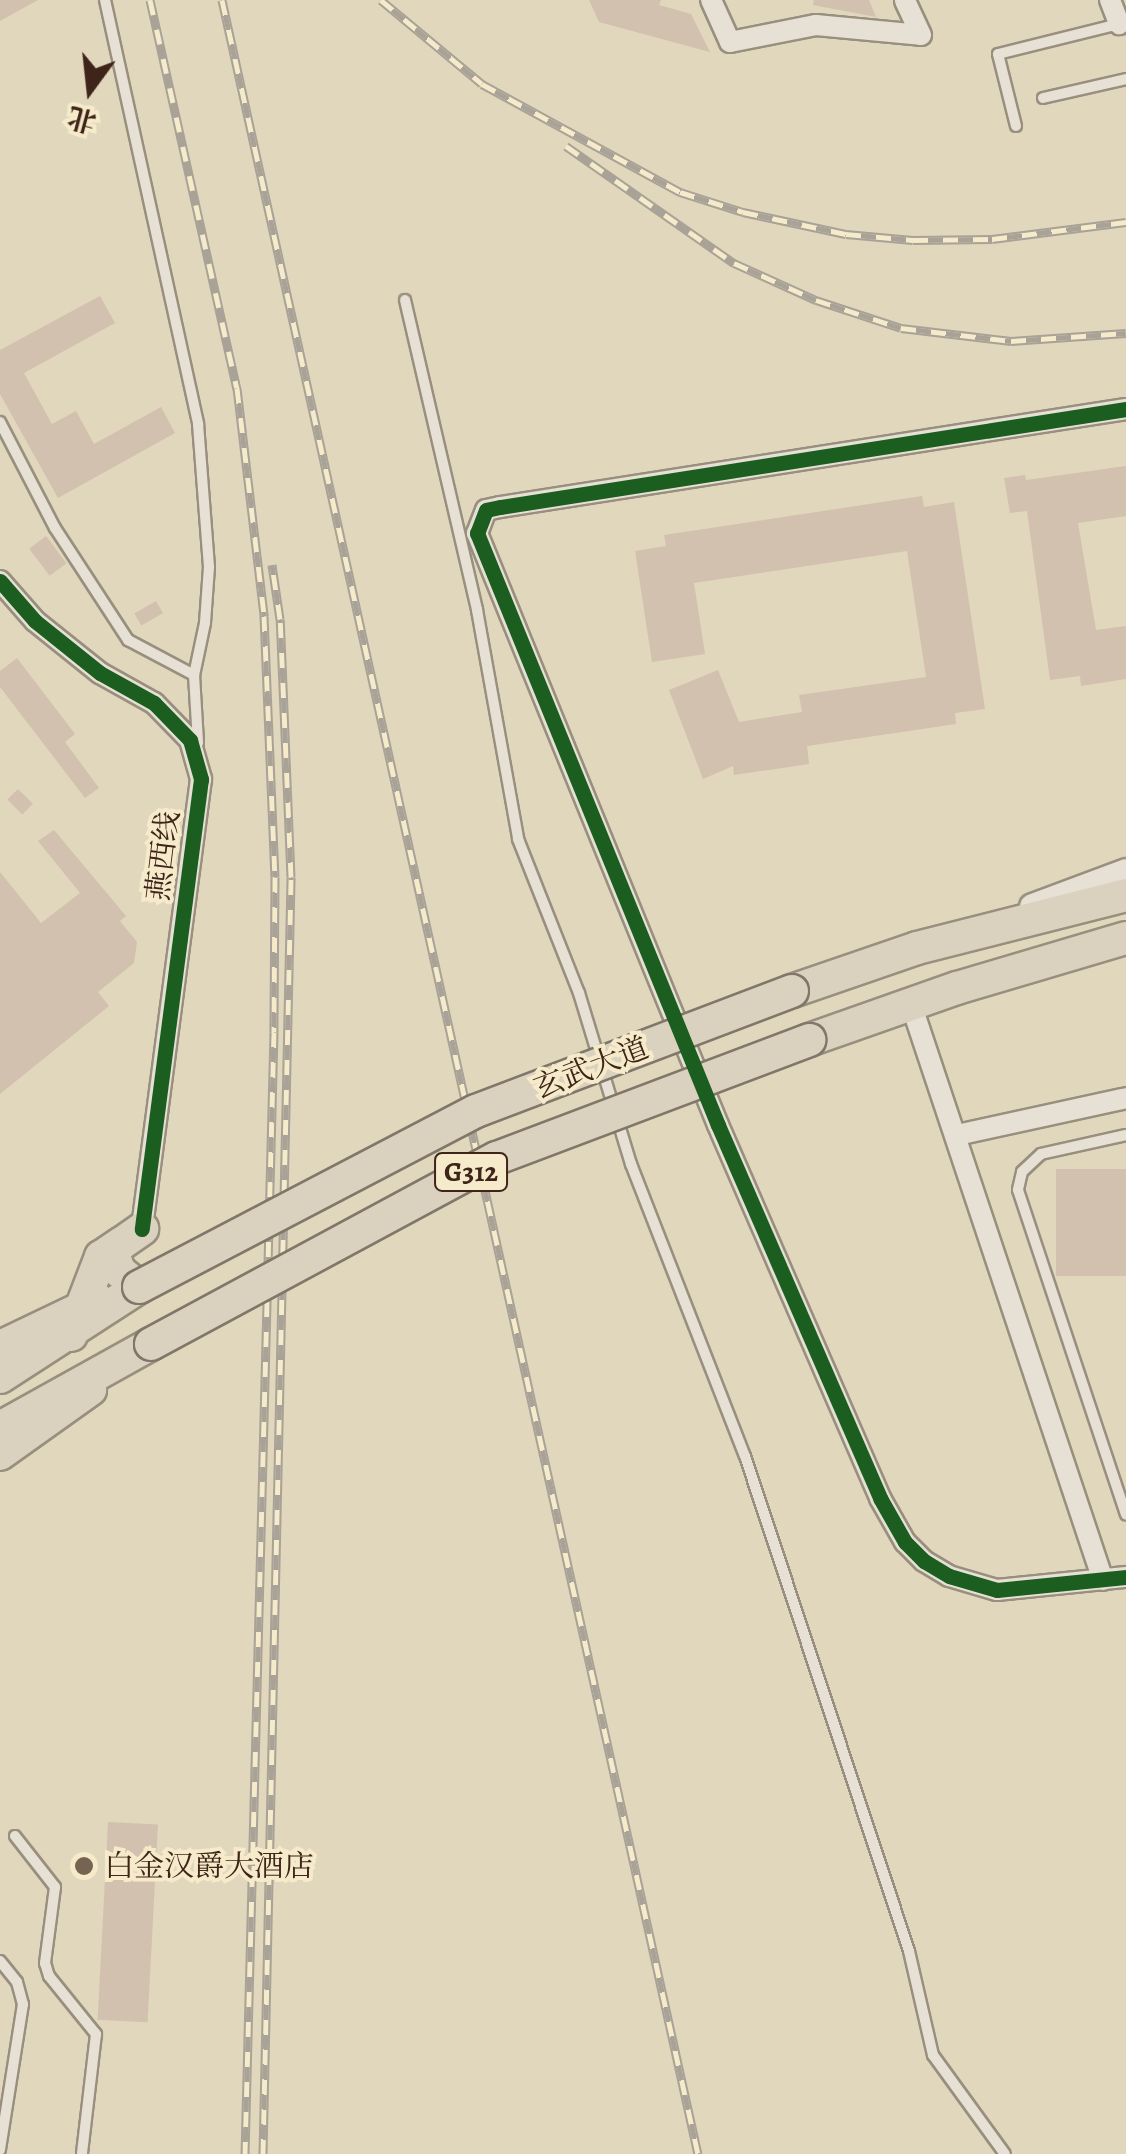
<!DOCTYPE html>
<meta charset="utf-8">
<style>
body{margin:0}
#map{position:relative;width:1126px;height:2154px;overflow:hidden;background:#e1d7bc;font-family:Alegreya,"Noto Serif SC",serif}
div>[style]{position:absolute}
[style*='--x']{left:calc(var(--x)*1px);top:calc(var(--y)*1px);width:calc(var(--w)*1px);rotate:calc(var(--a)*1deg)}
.building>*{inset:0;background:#d1c1ae;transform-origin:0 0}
.roads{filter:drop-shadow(2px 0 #988f7e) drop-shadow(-2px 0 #988f7e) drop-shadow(0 2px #988f7e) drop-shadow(0 -2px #988f7e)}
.service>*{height:10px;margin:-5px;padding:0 5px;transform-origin:5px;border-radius:5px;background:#e6e1d4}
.minor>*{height:20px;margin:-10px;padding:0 10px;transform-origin:10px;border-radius:10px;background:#e6e1d4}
.tertiary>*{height:25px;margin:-12.5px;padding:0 12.5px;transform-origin:12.5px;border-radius:12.5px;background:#e6e1d4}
.primary>*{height:30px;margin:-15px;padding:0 15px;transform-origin:15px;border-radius:15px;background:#dad2bf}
.trunk>*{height:32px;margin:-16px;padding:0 16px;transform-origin:16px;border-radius:16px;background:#dad2bf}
.rail>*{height:9px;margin-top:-4.5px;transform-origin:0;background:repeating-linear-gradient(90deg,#f5eaca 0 15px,#a9a297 0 30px);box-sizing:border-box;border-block:2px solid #a9a297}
.bridges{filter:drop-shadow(2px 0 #817769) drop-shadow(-2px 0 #817769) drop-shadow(0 2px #817769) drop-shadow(0 -2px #817769)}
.trunk-bridge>*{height:32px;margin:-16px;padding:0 16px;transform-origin:16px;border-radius:16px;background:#dad2bf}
.cycleway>*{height:15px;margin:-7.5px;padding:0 7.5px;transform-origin:7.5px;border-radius:7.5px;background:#1b5e20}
.dots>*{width:28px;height:28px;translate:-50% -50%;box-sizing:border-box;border:5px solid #f5eaca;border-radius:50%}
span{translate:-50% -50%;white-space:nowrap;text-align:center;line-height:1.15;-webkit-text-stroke:8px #f5eaca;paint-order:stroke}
.shield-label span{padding:2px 8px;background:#f5eaca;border:2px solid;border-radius:8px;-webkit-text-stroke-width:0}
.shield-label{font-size:28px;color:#3e2419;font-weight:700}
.street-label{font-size:30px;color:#3e2419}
.poi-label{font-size:30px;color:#3e2419}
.left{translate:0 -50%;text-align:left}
.north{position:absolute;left:40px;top:40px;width:100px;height:100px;-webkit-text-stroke:8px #f5eaca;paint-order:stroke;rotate:195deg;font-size:28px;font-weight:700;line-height:40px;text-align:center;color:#3e2419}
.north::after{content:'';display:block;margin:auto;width:35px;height:45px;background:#3e2419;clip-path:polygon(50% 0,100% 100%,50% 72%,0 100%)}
</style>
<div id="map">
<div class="building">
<i style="clip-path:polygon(0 0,38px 0,0 21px)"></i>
<i style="clip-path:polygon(589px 0,661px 0,659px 5px,691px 14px,710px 52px,599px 22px)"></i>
<i style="clip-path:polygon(814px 0,869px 0,876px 17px,813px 5px)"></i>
<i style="clip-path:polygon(100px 296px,115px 323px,24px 373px,52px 424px,76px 411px,94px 444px,161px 407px,175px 433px,58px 498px,0 394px,0 350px)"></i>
<i style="clip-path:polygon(1126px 466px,1126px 516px,1078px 523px,1096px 630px,1126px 626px,1126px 679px,1081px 686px,1080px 676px,1050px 680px,1027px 511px,1010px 513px,1004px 478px,1025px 475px,1026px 480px)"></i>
<i style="clip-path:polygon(922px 496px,924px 507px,954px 502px,985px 709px,955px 713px,956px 724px,807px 746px,809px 764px,734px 775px,733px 766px,703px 779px,669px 690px,718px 670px,739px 722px,802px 712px,799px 695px,926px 677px,907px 551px,694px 583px,705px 654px,652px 662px,635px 551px,666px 546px,664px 535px)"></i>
<i style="left:46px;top:536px;width:34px;height:21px;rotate:53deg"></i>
<i style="left:156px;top:601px;width:14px;height:25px;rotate:60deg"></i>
<i style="clip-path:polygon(17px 658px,75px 734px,65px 742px,99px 788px,85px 798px,0 687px,0 671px)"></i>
<i style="left:18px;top:789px;width:21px;height:15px;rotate:45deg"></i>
<i style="clip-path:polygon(54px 830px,126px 916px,120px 921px,137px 942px,134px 963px,98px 992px,109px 1006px,0 1094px,0 872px,41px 923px,80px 893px,38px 841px)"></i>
<i style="left:1126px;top:1169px;width:107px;height:70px;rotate:90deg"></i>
<i style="left:108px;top:1822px;width:50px;height:198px;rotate:3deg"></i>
</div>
<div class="roads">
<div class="service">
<i style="--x:105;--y:0;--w:434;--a:77.6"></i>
<i style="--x:198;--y:424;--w:143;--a:85.6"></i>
<i style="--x:209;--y:567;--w:56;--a:94.1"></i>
<i style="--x:205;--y:623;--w:53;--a:101.9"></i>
<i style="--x:194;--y:675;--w:68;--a:86.6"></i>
<i style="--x:1043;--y:98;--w:85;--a:-12.9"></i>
<i style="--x:1016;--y:126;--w:74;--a:-104"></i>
<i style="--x:998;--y:54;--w:125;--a:-13.9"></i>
<i style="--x:405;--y:300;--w:318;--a:76.9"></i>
<i style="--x:477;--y:610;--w:233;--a:79.8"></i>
<i style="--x:518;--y:839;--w:166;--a:68.4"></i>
<i style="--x:579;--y:993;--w:179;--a:73.1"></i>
<i style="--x:631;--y:1164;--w:313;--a:68.7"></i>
<i style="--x:745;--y:1456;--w:521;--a:71.67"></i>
<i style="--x:909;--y:1951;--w:107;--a:77"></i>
<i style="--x:933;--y:2055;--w:122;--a:54"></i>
<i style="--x:0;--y:422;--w:119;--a:62.6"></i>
<i style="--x:55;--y:528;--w:134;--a:56.9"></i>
<i style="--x:128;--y:640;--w:75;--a:27.9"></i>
<i style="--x:1126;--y:1135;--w:87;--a:167.4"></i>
<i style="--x:1041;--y:1154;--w:26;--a:137"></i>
<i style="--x:1022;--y:1172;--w:18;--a:103"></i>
<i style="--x:1018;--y:1190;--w:342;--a:71.6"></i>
<i style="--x:15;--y:1836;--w:65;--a:51.9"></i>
<i style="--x:55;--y:1887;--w:77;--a:97.5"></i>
<i style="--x:45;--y:1963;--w:14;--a:73"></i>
<i style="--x:49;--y:1976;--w:75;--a:51"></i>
<i style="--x:96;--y:2034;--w:121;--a:96.7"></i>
<i style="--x:0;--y:1961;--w:27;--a:51"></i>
<i style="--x:17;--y:1982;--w:23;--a:75"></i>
<i style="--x:23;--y:2004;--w:148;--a:99"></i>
</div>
<div class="minor">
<i style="--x:711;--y:0;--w:46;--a:65.7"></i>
<i style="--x:730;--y:42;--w:88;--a:-11.2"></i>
<i style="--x:816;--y:25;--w:105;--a:5.4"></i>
<i style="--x:921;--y:35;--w:38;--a:-115"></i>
<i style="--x:1110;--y:0;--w:26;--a:69"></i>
<i style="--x:1126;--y:409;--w:634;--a:171.1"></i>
<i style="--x:500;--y:507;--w:14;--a:168"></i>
<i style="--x:486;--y:510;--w:25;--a:111"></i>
<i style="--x:477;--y:533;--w:639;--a:67.85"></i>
<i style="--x:718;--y:1125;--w:407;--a:66.5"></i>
<i style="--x:880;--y:1498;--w:51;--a:60.4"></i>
<i style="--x:905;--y:1542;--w:27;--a:45"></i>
<i style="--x:924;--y:1561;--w:29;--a:31"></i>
<i style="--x:949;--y:1576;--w:50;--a:16.3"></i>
<i style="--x:997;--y:1590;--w:130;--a:-5.8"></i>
<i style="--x:0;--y:581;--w:53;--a:48.8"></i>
<i style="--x:35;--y:621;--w:83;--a:38.7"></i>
<i style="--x:100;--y:673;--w:62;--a:29.1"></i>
<i style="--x:154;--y:703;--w:52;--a:45.8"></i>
<i style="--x:190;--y:740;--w:41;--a:74.2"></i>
<i style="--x:201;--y:779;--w:454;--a:97.5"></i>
<i style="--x:911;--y:1004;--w:607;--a:71.57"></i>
<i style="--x:957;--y:1135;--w:173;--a:-12.3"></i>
</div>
<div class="tertiary">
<i style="--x:1032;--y:906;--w:100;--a:-20.4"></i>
</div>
<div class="primary">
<i style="--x:0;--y:1346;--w:109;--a:-25.6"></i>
<i style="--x:0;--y:1455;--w:112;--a:-35.5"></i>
</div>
<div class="trunk">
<i style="--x:792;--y:991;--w:132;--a:-19"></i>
<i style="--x:917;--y:948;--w:216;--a:-14.2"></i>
<i style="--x:809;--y:1040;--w:157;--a:-19.4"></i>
<i style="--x:957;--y:988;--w:176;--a:-16.5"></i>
<i style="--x:71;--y:1335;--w:84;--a:-69"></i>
<i style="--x:101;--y:1257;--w:25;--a:-34"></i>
<i style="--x:0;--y:1377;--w:166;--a:-32.9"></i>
<i style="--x:139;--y:1287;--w:26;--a:-141"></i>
<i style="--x:119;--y:1271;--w:22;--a:-108"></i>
<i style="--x:112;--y:1250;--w:37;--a:-35"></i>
<i style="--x:0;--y:1428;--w:173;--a:-29.1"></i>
</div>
</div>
<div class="rail">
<i style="--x:150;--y:0;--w:398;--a:77.4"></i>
<i style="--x:237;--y:388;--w:230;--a:83.2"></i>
<i style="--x:264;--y:616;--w:261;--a:87.6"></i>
<i style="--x:275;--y:877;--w:155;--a:90.4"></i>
<i style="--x:274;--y:1032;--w:1122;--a:91.48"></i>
<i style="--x:222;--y:0;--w:2206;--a:77.54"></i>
<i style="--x:381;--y:0;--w:131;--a:39.7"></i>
<i style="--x:482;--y:84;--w:226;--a:28.6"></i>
<i style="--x:680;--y:192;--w:66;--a:17.6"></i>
<i style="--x:743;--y:212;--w:105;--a:12.1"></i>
<i style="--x:846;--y:234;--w:67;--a:5.1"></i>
<i style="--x:913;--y:240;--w:79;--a:-0.7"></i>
<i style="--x:992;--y:239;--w:135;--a:-7.2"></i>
<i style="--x:566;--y:146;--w:205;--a:34.9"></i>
<i style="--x:734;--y:263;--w:90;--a:24.3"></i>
<i style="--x:816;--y:300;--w:89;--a:18.2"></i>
<i style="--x:901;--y:328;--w:111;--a:6.7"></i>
<i style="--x:1011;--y:341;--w:115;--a:-4"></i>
<i style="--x:263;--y:2154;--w:1277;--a:-88.74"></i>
<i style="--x:291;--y:877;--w:258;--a:-92.4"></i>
<i style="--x:280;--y:619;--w:55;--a:-98.4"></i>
</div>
<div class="bridges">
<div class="trunk-bridge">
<i style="--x:139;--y:1287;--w:380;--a:-27.6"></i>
<i style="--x:476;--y:1111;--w:338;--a:-20.8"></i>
<i style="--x:151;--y:1344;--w:393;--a:-28.3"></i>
<i style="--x:497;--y:1158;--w:334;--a:-20.7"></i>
</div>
</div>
<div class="cycleway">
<i style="--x:1126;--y:409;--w:634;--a:171.1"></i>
<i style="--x:500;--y:507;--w:14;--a:168"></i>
<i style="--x:486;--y:510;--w:25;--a:111"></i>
<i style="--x:477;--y:533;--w:639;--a:67.85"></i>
<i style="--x:718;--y:1125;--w:407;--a:66.5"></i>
<i style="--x:880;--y:1498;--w:51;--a:60.4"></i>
<i style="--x:905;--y:1542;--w:27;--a:45"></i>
<i style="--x:924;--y:1561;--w:29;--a:31"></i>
<i style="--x:949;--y:1576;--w:50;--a:16.3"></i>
<i style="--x:997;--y:1590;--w:130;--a:-5.8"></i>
<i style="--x:0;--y:581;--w:53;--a:48.8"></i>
<i style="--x:35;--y:621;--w:83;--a:38.7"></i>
<i style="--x:100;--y:673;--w:62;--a:29.1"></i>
<i style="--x:154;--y:703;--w:52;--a:45.8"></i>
<i style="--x:190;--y:740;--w:41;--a:74.2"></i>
<i style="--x:201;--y:779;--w:454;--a:97.5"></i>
</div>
<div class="dots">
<i style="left:84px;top:1866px;background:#776352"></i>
</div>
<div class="shield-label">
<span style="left:471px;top:1172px">G312</span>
</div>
<div class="street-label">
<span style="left:163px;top:856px;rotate:-83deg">燕西线</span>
<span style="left:591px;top:1068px;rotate:-21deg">玄武大道</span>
</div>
<div class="poi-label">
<span class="left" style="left:104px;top:1866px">白金汉爵大酒店</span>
</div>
<div class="north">北</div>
</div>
